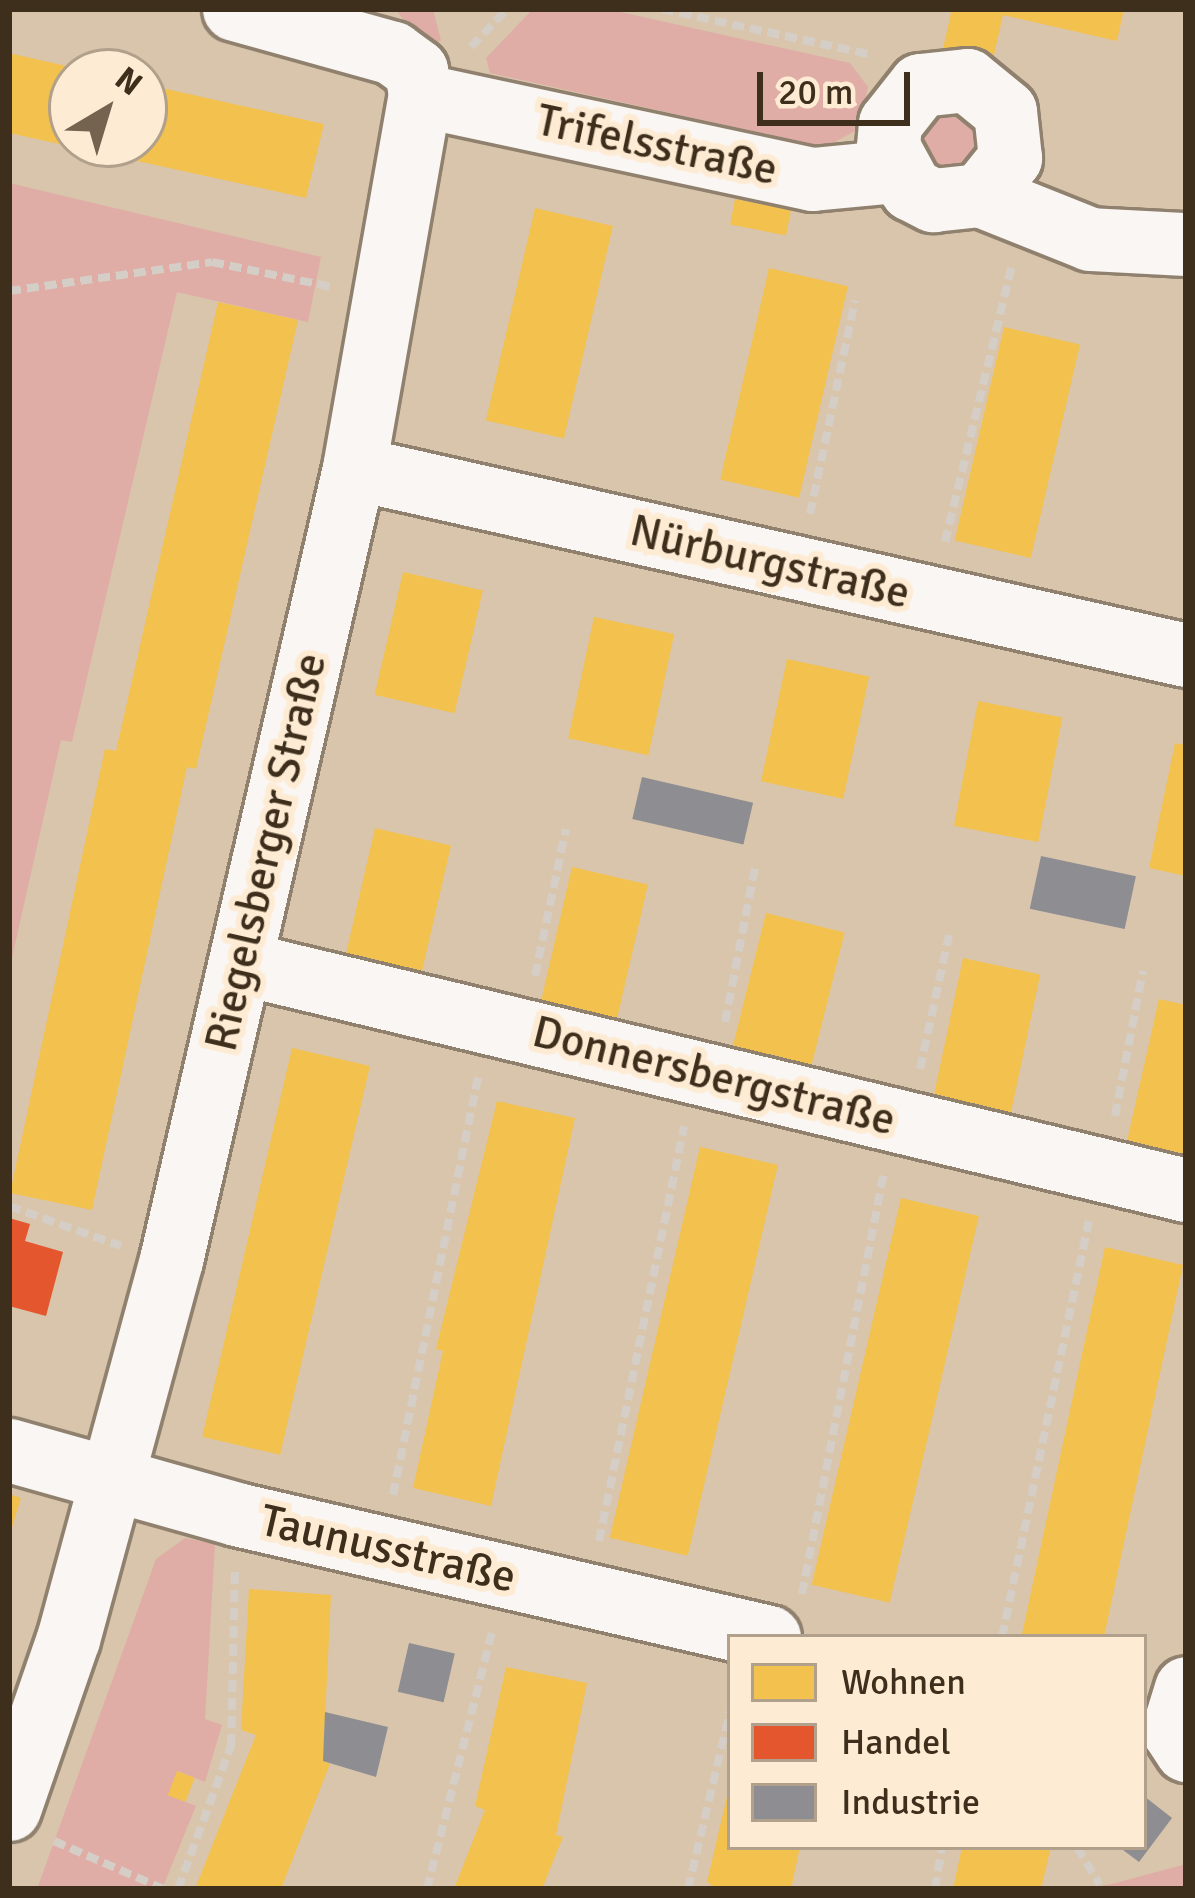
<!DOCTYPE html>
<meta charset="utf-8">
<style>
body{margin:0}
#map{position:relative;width:1195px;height:1898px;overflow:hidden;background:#d9c5ac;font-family:Signika,sans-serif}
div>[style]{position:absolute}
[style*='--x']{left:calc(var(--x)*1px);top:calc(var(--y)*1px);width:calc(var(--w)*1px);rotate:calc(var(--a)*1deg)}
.green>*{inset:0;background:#e0aca6}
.homes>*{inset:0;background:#f2c14e;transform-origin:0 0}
.shops>*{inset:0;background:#e4572e}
.industry>*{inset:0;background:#8d8d92;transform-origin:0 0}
.path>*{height:8px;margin-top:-4px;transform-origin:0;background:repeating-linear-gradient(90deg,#d4cec6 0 12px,transparent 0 18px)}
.roads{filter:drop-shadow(3px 0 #90816e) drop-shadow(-3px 0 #90816e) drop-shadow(0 3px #90816e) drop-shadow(0 -3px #90816e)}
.minor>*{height:63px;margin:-31.5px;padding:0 31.5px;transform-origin:31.5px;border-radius:31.5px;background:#f9f6f3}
span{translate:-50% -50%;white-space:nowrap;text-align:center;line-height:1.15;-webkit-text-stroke:12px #feebd4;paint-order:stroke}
.street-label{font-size:45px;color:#3e2f1d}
.frame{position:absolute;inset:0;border:12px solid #3e2f1d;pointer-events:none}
.legend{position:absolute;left:727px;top:1634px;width:420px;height:216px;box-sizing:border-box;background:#feebd4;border:3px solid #b1a08b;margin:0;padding:15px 21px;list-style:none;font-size:36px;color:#3e2f1d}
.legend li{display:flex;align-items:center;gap:24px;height:60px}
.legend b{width:60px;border:3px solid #b1a08b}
.north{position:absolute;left:48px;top:48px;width:120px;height:120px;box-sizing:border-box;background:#feebd4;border:3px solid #b1a08b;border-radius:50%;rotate:38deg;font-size:33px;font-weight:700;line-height:48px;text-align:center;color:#3e2f1d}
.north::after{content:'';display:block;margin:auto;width:42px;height:54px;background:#74644f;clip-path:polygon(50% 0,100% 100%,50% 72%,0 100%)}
.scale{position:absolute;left:757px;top:72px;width:153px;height:54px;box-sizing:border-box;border:6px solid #3e2f1d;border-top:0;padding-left:15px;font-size:36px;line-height:42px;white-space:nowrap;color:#3e2f1d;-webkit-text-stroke:9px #feebd4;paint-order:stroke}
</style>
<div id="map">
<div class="green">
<i style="clip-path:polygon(395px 9px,433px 9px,441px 41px,423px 45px)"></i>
<i style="clip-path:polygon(533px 9px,607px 9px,850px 63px,868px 87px,859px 129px,825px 147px,490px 73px,486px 58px)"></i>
<i style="clip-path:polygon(927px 108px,979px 111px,987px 163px,923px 173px,914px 121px)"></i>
<i style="clip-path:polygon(9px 183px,321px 257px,308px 322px,177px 292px,72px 742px,61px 740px,9px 971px)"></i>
<i style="clip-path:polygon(185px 1538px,215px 1544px,205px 1719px,222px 1725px,205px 1782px,178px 1771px,168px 1795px,196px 1806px,162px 1889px,37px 1889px,156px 1559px)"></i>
<i style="clip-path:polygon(1186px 1864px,1186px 1889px,1086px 1889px,1116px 1883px)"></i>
</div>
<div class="homes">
<i style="clip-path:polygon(942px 9px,1124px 9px,1117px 41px,1003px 15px,992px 64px,942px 53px,951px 13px)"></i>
<i style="clip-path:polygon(9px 53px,84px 70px,72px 72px,72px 144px,144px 144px,144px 84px,324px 124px,306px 198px,9px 133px)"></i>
<i style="left:735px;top:199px;width:57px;height:26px;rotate:11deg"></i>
<i style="left:535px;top:208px;width:80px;height:218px;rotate:13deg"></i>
<i style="left:769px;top:268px;width:81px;height:217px;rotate:13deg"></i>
<i style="clip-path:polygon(218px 302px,298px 320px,196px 769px,187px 767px,92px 1210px,10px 1193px,105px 749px,116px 751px)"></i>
<i style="left:1004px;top:327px;width:78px;height:219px;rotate:13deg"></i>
<i style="left:403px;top:572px;width:82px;height:126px;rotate:13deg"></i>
<i style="left:594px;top:617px;width:82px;height:124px;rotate:12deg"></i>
<i style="left:787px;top:659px;width:84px;height:125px;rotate:12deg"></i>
<i style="left:978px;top:701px;width:86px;height:127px;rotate:11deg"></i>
<i style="clip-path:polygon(1175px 743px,1186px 745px,1186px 876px,1149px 868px)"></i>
<i style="left:375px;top:828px;width:78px;height:141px;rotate:13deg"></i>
<i style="left:572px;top:867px;width:78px;height:145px;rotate:13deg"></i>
<i style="left:766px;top:913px;width:81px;height:142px;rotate:14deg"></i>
<i style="left:963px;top:958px;width:79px;height:141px;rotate:12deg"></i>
<i style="clip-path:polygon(1159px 999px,1186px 1005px,1186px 1154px,1127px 1141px)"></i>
<i style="left:292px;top:1048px;width:80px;height:399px;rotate:13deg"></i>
<i style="clip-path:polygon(497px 1101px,575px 1118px,491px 1506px,413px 1488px,443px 1351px,436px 1349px)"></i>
<i style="left:700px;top:1147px;width:80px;height:401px;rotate:13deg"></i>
<i style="left:901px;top:1198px;width:80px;height:397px;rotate:13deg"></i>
<i style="clip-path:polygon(1105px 1247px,1183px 1265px,1104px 1637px,1036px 1637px,1022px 1634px)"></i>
<i style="clip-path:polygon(9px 1494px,21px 1498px,10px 1534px,9px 1534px)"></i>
<i style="clip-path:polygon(249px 1589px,331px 1595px,323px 1761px,330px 1764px,281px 1889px,195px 1889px,256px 1735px,241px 1730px)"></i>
<i style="clip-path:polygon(506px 1667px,587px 1683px,556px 1835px,563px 1837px,542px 1889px,454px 1889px,485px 1810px,475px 1806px)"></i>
<i style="left:177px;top:1771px;width:19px;height:26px;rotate:21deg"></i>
<i style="clip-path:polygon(728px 1792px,730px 1847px,800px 1847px,791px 1889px,716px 1889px,707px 1882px)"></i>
<i style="clip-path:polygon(962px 1847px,1051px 1847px,1041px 1889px,953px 1889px)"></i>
</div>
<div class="shops">
<i style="clip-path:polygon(9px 1218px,30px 1224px,25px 1241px,63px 1252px,46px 1316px,9px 1306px)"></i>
</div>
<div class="industry">
<i style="left:642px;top:777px;width:114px;height:43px;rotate:13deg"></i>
<i style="left:1041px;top:856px;width:97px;height:54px;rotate:12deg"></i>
<i style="left:409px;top:1643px;width:47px;height:50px;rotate:13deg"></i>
<i style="clip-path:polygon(325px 1712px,388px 1727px,376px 1777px,323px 1761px)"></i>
<i style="clip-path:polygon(1144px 1796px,1172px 1818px,1139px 1862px,1119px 1847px,1144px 1847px)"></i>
</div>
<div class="path">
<i style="--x:662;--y:9;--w:216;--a:12.3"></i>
<i style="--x:471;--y:47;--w:52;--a:-46.5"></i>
<i style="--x:9;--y:291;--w:205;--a:-8.1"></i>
<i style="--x:212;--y:262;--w:123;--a:11.8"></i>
<i style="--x:810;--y:514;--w:218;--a:-78.1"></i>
<i style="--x:945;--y:542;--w:285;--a:-76.4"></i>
<i style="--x:535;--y:976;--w:150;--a:-78.1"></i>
<i style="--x:725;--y:1022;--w:157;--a:-79"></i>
<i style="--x:920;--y:1069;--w:137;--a:-77.8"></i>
<i style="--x:1115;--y:1116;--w:148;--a:-79.1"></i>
<i style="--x:9;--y:1206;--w:119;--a:19.7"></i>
<i style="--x:393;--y:1495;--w:430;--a:-78.5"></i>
<i style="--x:599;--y:1541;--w:423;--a:-78.4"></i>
<i style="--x:802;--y:1594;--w:429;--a:-79"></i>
<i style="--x:1002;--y:1637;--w:425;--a:-78.2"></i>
<i style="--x:54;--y:1841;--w:120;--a:23.6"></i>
<i style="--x:1077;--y:1847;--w:44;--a:58.8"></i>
<i style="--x:178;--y:1889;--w:153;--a:-69.7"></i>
<i style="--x:231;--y:1746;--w:176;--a:-88.7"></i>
<i style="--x:427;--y:1889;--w:268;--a:-75.8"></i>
<i style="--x:688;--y:1889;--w:183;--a:-76.7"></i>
<i style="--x:935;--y:1889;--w:43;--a:-80.5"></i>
</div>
<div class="roads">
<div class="minor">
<i style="--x:420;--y:95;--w:401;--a:12.1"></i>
<i style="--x:812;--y:179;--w:83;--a:-5.5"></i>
<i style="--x:980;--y:195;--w:48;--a:-51"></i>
<i style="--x:1010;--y:158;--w:47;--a:-96.1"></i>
<i style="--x:1005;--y:111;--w:49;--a:-140.8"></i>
<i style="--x:967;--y:80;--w:47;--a:173.9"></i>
<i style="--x:920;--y:85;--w:48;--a:128.3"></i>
<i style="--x:890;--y:123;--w:24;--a:95"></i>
<i style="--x:888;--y:147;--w:48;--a:61.3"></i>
<i style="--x:911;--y:189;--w:25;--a:27"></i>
<i style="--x:933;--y:200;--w:47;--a:-6.1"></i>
<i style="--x:980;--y:195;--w:118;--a:21.8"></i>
<i style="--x:1090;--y:239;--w:96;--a:3"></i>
<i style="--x:354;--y:468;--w:853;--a:12.67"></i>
<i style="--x:241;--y:963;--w:972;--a:13.51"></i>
<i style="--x:9;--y:1450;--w:236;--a:15.7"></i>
<i style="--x:236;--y:1514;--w:547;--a:12.99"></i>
<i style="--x:1186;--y:1688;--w:44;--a:107.2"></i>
<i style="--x:1173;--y:1730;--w:24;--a:57"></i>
<i style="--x:9;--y:1809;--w:180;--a:-70.9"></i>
<i style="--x:68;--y:1639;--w:393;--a:-74.8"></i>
<i style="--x:171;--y:1260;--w:813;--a:-76.99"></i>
<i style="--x:354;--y:468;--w:379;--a:-80"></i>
<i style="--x:420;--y:95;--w:25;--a:-99"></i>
<i style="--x:416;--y:70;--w:29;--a:-144"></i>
<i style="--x:393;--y:53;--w:165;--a:-164.5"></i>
</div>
</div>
<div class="street-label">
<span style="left:657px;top:145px;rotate:12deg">Trifelsstraße</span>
<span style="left:770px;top:562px;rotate:13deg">Nürburgstraße</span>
<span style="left:266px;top:852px;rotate:-77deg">Riegelsberger Straße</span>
<span style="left:714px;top:1076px;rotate:14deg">Donnersbergstraße</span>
<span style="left:388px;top:1549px;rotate:13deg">Taunusstraße</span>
</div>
<div class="frame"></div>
<ul class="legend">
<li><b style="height:33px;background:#f2c14e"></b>Wohnen</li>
<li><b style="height:33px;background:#e4572e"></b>Handel</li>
<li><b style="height:33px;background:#8d8d92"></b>Industrie</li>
</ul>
<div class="north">N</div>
<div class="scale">20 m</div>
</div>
